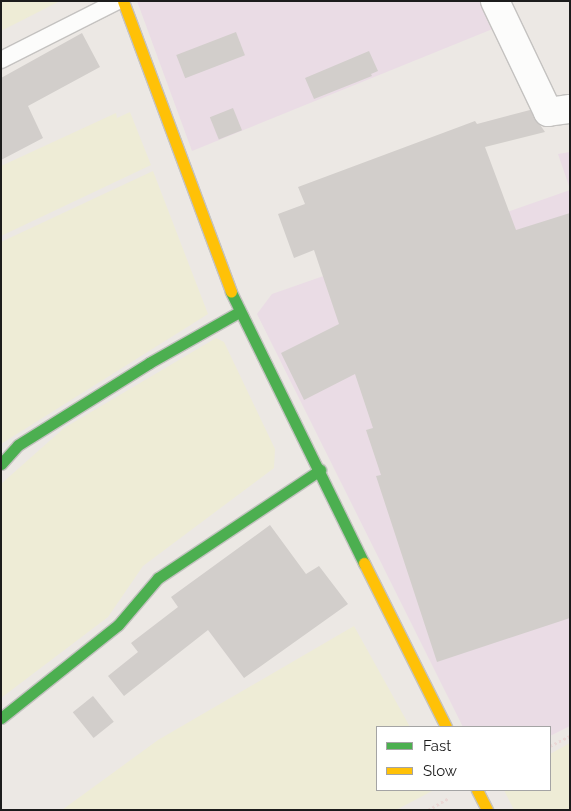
<!DOCTYPE html>
<style>
body{margin:0}
#map{position:relative;width:571px;height:811px;overflow:hidden;background:#ece8e4;font-family:Raleway,sans-serif}
div>[style]{position:absolute}
[style*='--x']{left:calc(var(--x)*1px);top:calc(var(--y)*1px);width:calc(var(--w)*1px);rotate:calc(var(--a)*1deg)}
.industrial>*{inset:0;background:#eadce5}
.farmland>*{inset:0;background:#eeecd6}
.building>*{inset:0;background:#d2cecb;transform-origin:0 0}
.path>*{height:3px;margin-top:-1.5px;transform-origin:0;background:repeating-linear-gradient(90deg,#ebd8d6 0 2.5px,transparent 0 5px)}
.roads{filter:drop-shadow(1px 0 #c4c2c0) drop-shadow(-1px 0 #c4c2c0) drop-shadow(0 1px #c4c2c0) drop-shadow(0 -1px #c4c2c0)}
.lane>*{height:16px;margin:-8px;padding:0 8px;transform-origin:8px;border-radius:8px;background:#fcfcfb}
.street>*{height:28px;margin:-14px;padding:0 14px;transform-origin:14px;border-radius:14px;background:#fcfcfb}
.fast>*{height:11px;margin:-5.5px;padding:0 5.5px;transform-origin:5.5px;border-radius:5.5px;background:#4caf50}
.slow>*{height:11px;margin:-5.5px;padding:0 5.5px;transform-origin:5.5px;border-radius:5.5px;background:#ffc107}
span{translate:-50% -50%;white-space:nowrap;text-align:center;line-height:1.15;-webkit-text-stroke:4.5px #fff;paint-order:stroke}
.frame{position:absolute;inset:0;border:2px solid #1c1c1c;pointer-events:none}
.legend{position:absolute;left:376px;top:726px;width:175px;height:65px;box-sizing:border-box;background:#fff;border:1px solid #a4a4a4;margin:0;padding:6px 9px;list-style:none;font-size:15px;color:#1c1c1c}
.legend li{display:flex;align-items:center;gap:10px;height:25px}
.legend b{width:25px;border:1px solid #a4a4a4}
</style>
<div id="map">
<div class="industrial">
<i style="clip-path:polygon(137px 1px,486px 1px,500px 26px,192px 151px)"></i>
<i style="clip-path:polygon(570px 152px,570px 189px,558px 154px)"></i>
<i style="clip-path:polygon(570px 190px,570px 726px,550px 736px,550px 727px,463px 727px,257px 314px,272px 294px)"></i>
</div>
<div class="farmland">
<i style="clip-path:polygon(1px 1px,60px 1px,1px 31px)"></i>
<i style="clip-path:polygon(130px 112px,151px 165px,1px 236px,1px 166px,116px 113px,117px 118px)"></i>
<i style="clip-path:polygon(153px 171px,208px 314px,1px 444px,1px 242px)"></i>
<i style="clip-path:polygon(216px 338px,224px 342px,275px 449px,274px 468px,143px 566px,108px 617px,1px 698px,1px 484px,64px 428px)"></i>
<i style="clip-path:polygon(354px 626px,410px 727px,377px 727px,377px 790px,434px 790px,396px 810px,62px 810px,158px 740px)"></i>
<i style="clip-path:polygon(570px 743px,570px 810px,514px 810px,504px 790px,550px 790px,550px 754px)"></i>
</div>
<div class="building">
<i style="left:236px;top:32px;width:25px;height:64px;rotate:69deg"></i>
<i style="clip-path:polygon(82px 33px,100px 67px,28px 106px,43px 138px,1px 160px,1px 78px)"></i>
<i style="clip-path:polygon(369px 51px,378px 71px,371px 74px,372px 76px,314px 99px,305px 78px)"></i>
<i style="left:233px;top:108px;width:24px;height:25px;rotate:68deg"></i>
<i style="clip-path:polygon(530px 110px,545px 132px,485px 147px,516px 230px,570px 213px,570px 618px,437px 662px,376px 476px,381px 475px,366px 430px,373px 428px,355px 374px,304px 400px,281px 353px,339px 324px,314px 250px,294px 258px,278px 214px,305px 204px,298px 187px,475px 121px,477px 124px)"></i>
<i style="clip-path:polygon(270px 525px,306px 574px,319px 566px,348px 604px,244px 678px,208px 630px,124px 696px,108px 676px,138px 652px,131px 643px,178px 607px,171px 597px)"></i>
<i style="left:93px;top:696px;width:33px;height:26px;rotate:51deg"></i>
</div>
<div class="path">
<i style="--x:550;--y:746;--w:22;--a:-27"></i>
<i style="--x:428;--y:810;--w:24;--a:-30"></i>
</div>
<div class="roads">
<div class="lane">
<i style="--x:1;--y:60;--w:131;--a:-26.8"></i>
</div>
<div class="street">
<i style="--x:495;--y:1;--w:123;--a:64.5"></i>
<i style="--x:548;--y:112;--w:22;--a:-8"></i>
</div>
<div class="fast">
<i style="--x:231;--y:292;--w:302;--a:63.9"></i>
<i style="--x:1;--y:464;--w:25;--a:-48"></i>
<i style="--x:18;--y:445;--w:155;--a:-32"></i>
<i style="--x:149;--y:363;--w:103;--a:-29.5"></i>
<i style="--x:1;--y:718;--w:149;--a:-38.5"></i>
<i style="--x:118;--y:625;--w:62;--a:-49.6"></i>
<i style="--x:158;--y:578;--w:195;--a:-33.7"></i>
</div>
<div class="slow">
<i style="--x:123;--y:1;--w:310;--a:69.6"></i>
<i style="--x:364;--y:563;--w:183;--a:63.4"></i>
<i style="--x:477;--y:790;--w:22;--a:63"></i>
</div>
</div>
<div class="frame"></div>
<ul class="legend">
<li><b style="height:6px;background:#4caf50"></b>Fast</li>
<li><b style="height:6px;background:#ffc107"></b>Slow</li>
</ul>
</div>
